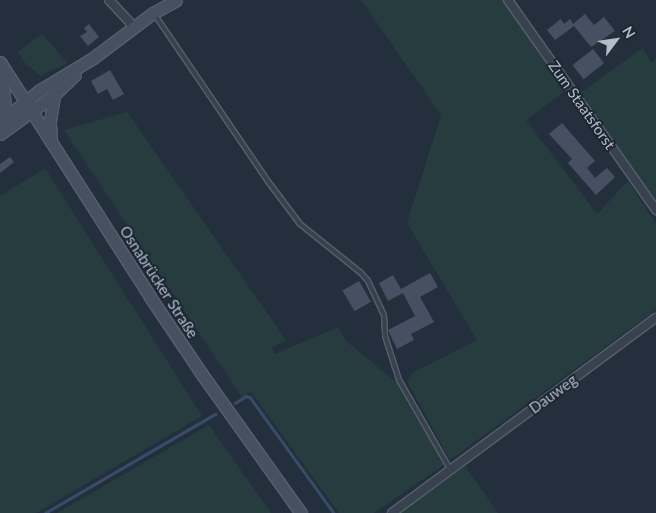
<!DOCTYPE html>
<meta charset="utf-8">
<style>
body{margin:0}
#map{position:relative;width:656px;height:513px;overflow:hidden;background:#242f3e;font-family:Lato,sans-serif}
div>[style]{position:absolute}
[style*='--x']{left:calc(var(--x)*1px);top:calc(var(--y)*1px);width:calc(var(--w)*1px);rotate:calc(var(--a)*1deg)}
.green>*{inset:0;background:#263c3f}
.stream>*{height:2.5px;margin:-1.25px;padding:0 1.25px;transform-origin:1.25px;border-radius:1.25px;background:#394c67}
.building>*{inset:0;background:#455162;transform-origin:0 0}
.roads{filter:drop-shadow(1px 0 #565f6c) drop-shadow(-1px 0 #565f6c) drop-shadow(0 1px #565f6c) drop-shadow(0 -1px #565f6c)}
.lane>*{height:4px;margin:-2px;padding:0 2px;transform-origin:2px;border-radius:2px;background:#38414e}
.street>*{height:8px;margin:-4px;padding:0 4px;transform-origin:4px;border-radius:4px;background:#38414e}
.secondary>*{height:11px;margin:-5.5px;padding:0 5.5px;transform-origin:5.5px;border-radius:5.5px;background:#465061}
span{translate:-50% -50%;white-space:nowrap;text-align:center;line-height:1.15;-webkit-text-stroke:4px #1d2633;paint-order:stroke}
.street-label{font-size:15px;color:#b4bcc9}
.north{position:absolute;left:591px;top:15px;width:50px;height:50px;-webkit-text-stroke:4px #1d2633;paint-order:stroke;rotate:59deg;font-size:14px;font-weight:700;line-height:20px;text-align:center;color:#b4bcc9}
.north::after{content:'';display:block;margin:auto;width:18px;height:22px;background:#b4bcc9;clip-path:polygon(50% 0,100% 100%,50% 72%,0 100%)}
</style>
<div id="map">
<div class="green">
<i style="clip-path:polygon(361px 0,502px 0,565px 91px,526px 120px,597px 214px,628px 181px,656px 223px,656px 310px,450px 460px,407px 381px,412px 373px,477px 340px,407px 223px,441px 115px)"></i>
<i style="clip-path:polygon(42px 34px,68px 63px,40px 76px,24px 62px,18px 52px)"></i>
<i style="clip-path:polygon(643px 48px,651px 63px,656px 60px,656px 200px,580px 93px)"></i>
<i style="clip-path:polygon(127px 112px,286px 340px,272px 348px,275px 354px,338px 327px,346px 341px,396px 382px,444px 465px,374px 513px,339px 513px,251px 392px,242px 397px,64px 130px)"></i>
<i style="clip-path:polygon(45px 168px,202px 416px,36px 513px,0 513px,0 196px)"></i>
<i style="clip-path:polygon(209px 425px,271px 513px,57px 513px)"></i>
<i style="clip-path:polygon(465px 466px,498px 513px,401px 513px)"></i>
</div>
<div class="stream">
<i style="--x:235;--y:403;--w:13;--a:-32"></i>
<i style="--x:246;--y:396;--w:4;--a:14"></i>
<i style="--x:250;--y:397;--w:143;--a:54.1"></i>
<i style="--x:45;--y:513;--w:197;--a:-30.2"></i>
</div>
<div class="building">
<i style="clip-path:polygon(585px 14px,594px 25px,604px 17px,615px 31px,591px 47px,574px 26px,555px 40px,547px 30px,561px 19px,564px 24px,570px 19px,573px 24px)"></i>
<i style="clip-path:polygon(89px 24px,99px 37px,88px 46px,80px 36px,87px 32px,84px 28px)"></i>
<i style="left:593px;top:49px;width:18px;height:26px;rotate:52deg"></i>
<i style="clip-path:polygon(110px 70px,124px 94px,113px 100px,107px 89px,98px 94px,91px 81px)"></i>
<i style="clip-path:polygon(562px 123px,595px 161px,587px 168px,595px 178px,607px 168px,615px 177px,596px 195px,568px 163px,572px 159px,549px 134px)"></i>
<i style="clip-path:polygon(10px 157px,14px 162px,0 173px,0 164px)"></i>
<i style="clip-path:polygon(430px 273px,438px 287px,420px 297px,434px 322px,411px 334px,414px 340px,397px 349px,388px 330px,415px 316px,403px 293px,388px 301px,379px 283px,393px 275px,401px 289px)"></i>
<i style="left:359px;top:281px;width:24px;height:19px;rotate:60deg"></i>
</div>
<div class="roads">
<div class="lane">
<i style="--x:155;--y:15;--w:199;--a:55.8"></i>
<i style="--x:267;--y:180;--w:55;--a:53.1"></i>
<i style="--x:300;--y:224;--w:77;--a:38.7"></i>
<i style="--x:360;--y:272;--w:12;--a:48"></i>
<i style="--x:368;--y:281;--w:38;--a:65"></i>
<i style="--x:384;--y:315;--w:21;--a:87"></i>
<i style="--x:385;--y:336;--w:46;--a:72.3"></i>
<i style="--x:399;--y:380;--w:103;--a:60.2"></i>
</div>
<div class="street">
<i style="--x:109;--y:0;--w:37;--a:47"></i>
<i style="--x:508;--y:0;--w:257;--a:54.8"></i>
<i style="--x:392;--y:513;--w:328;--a:-36.5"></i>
</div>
<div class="secondary">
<i style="--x:0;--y:62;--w:279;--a:57.4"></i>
<i style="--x:150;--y:297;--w:92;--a:56.1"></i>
<i style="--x:201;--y:373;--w:172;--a:54.5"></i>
<i style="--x:0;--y:120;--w:16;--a:-72"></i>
<i style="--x:5;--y:105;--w:35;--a:-97"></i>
<i style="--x:0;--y:122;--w:51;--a:-38.7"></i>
<i style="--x:40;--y:90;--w:62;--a:-31.1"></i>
<i style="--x:93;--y:58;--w:75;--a:-36.9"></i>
<i style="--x:153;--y:13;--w:26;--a:-29"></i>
<i style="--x:0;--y:134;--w:67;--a:-35.8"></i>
<i style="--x:54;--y:95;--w:29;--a:-44"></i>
<i style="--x:51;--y:142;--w:21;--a:-93"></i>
<i style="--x:50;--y:121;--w:26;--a:-81"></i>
</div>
</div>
<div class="street-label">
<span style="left:582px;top:105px;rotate:55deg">Zum Staatsforst</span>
<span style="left:159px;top:282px;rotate:57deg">Osnabrücker Straße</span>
<span style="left:553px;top:394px;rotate:-36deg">Dauweg</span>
</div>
<div class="north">N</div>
</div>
